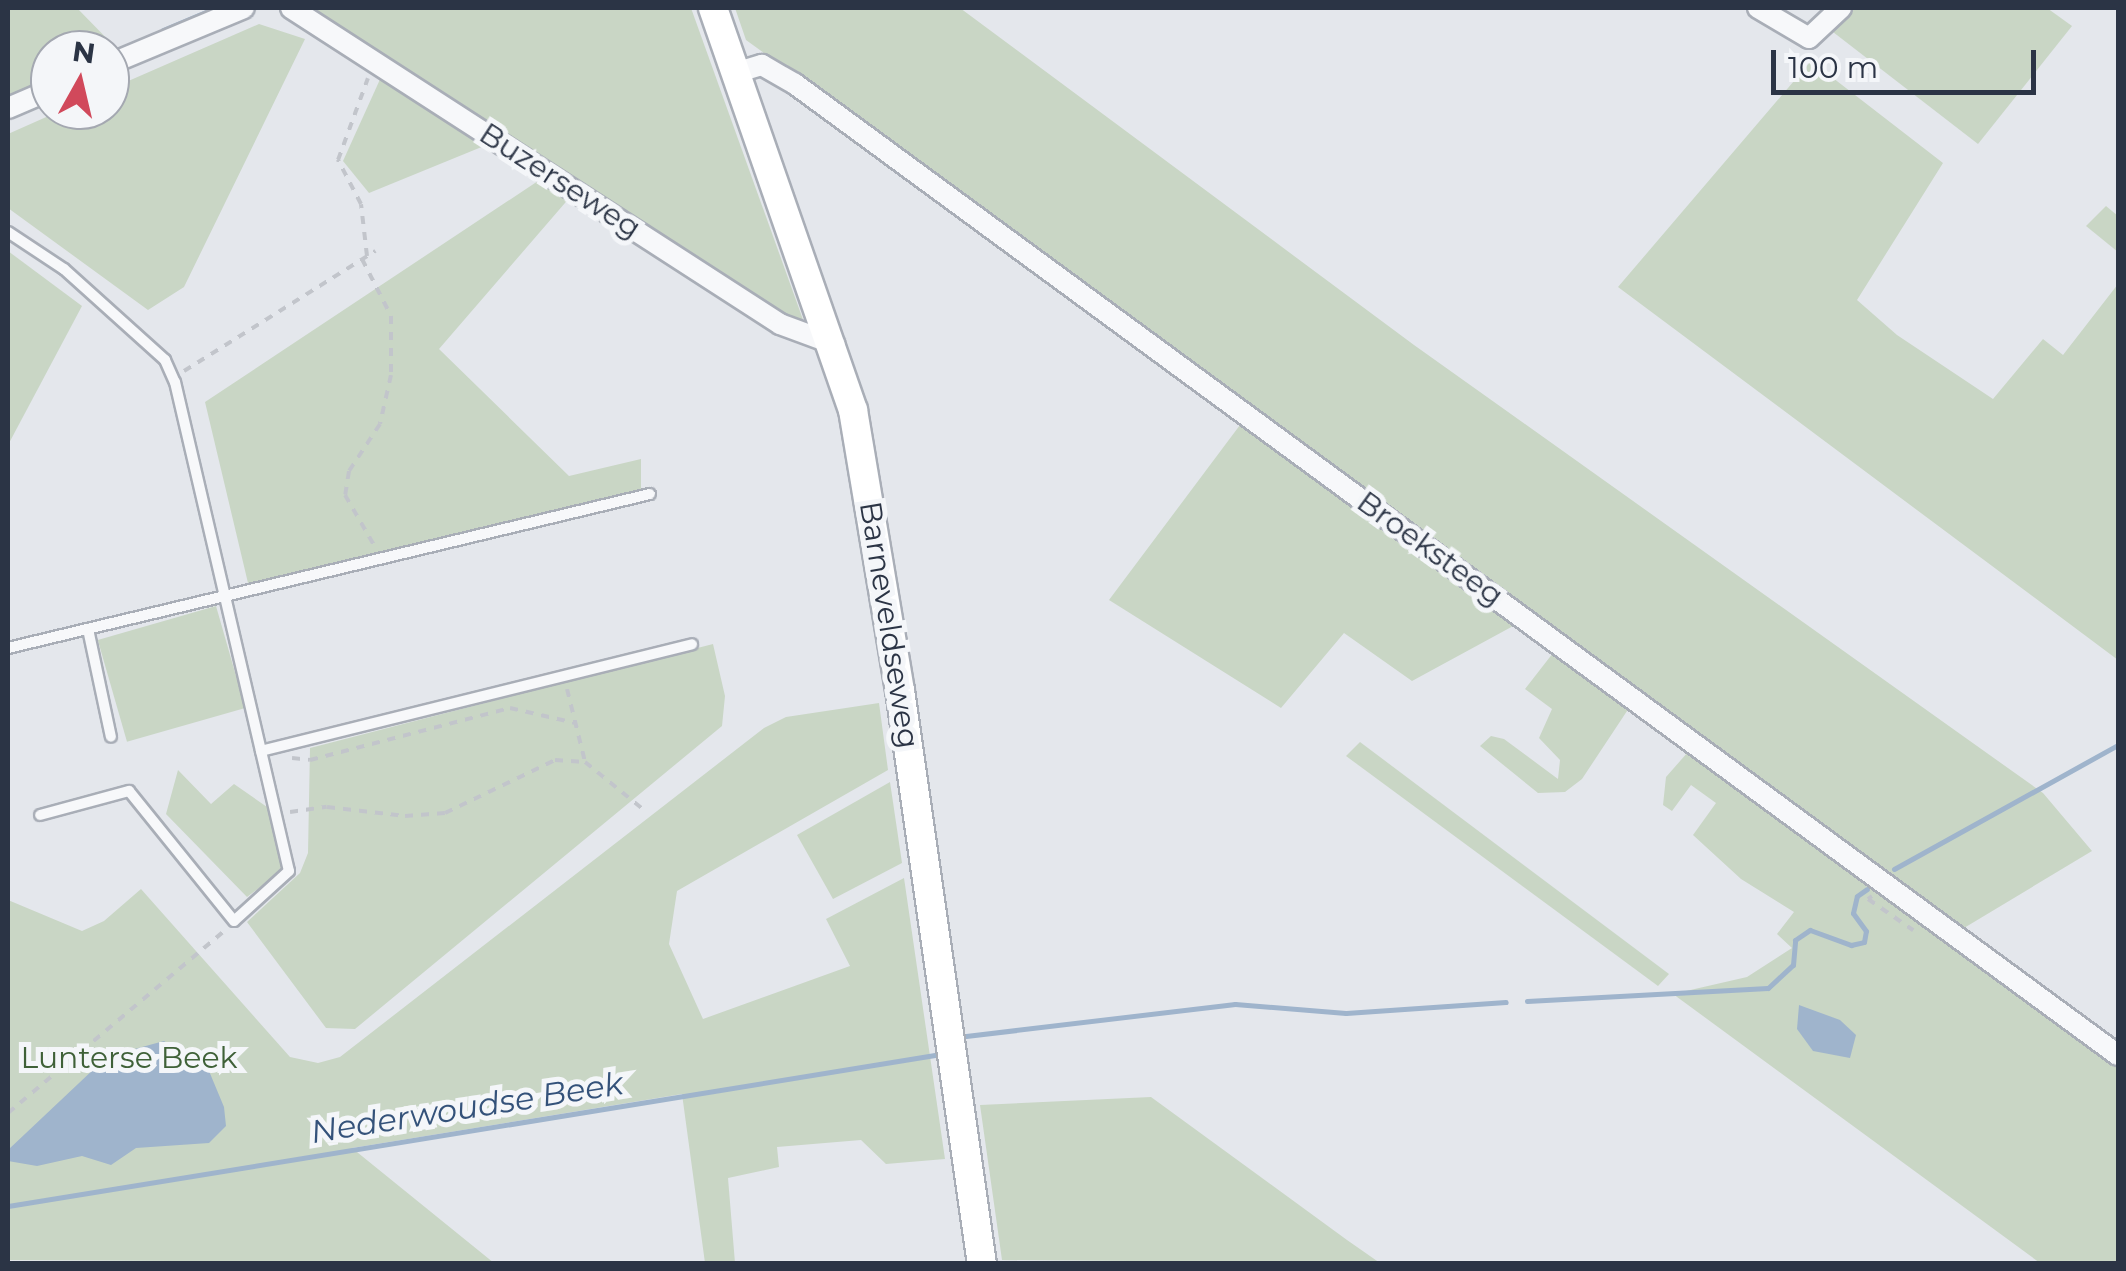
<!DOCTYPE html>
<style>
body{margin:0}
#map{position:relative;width:2126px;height:1271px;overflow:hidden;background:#e4e7ec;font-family:Montserrat,sans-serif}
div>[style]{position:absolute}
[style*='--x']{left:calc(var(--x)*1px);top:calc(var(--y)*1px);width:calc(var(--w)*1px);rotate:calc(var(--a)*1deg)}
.green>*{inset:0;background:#c9d6c5;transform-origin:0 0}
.water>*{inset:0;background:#9fb4cc}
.stream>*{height:5px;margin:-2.5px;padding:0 2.5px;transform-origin:2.5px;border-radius:2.5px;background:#9fb4cc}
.path>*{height:4px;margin-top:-2px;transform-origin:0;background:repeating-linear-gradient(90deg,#c2c5cb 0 8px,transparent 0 16px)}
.roads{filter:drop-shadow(2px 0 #a9aeb7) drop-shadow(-2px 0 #a9aeb7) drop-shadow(0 2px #a9aeb7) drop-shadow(0 -2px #a9aeb7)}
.lane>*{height:10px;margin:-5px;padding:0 5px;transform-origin:5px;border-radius:5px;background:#f7f8fa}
.street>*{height:20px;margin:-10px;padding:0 10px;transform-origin:10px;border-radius:10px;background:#f7f8fa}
.secondary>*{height:28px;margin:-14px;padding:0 14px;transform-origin:14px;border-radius:14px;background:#fff}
span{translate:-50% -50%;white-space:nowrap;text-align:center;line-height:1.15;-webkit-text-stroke:10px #f4f6f9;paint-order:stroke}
.street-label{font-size:30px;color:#2b3445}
.park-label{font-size:30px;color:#3f6138}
.water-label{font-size:32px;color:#34527a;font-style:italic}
.frame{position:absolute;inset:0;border:10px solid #2b3445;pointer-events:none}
.north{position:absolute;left:30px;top:30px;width:100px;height:100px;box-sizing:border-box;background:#f4f6f9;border:2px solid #a4a8b1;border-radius:50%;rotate:8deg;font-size:28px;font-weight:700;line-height:40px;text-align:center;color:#2b3445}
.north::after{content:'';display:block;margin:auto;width:35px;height:45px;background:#d1495b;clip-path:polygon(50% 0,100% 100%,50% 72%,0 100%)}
.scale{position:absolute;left:1771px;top:50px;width:265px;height:45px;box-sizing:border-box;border:5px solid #2b3445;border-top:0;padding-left:12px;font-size:30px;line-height:35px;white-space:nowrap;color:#2b3445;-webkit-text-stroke:8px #f4f6f9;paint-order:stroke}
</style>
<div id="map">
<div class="green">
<i style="clip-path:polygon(8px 8px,77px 8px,119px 51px,50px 50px,50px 81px,8px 99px)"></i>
<i style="clip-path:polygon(311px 8px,691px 8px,806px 328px)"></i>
<i style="clip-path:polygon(735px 8px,960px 8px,1414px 345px,2043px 793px,2092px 851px,1964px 928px,746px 40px)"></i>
<i style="clip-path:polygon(1853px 8px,2047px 8px,2072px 26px,1978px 144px,1833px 32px)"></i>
<i style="clip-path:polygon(259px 24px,305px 39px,184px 287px,148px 310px,8px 208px,8px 134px,62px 110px,110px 110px,110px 89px)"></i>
<i style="clip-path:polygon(1811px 61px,1943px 163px,1857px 300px,1897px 335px,1993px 399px,2043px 339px,2063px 355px,2118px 284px,2118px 660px,1618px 287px)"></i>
<i style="clip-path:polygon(382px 75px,484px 146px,369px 193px,343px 161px)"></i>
<i style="clip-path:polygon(541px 179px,571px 196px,439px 349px,569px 476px,641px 459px,641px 493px,248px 583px,205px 402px)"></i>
<i style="clip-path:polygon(2106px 206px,2118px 216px,2118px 252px,2086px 226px)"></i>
<i style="clip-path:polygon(8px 251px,82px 306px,8px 445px)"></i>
<i style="clip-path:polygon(1240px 425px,1264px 441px,1515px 625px,1412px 681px,1344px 633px,1281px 708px,1109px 600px)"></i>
<i style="left:216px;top:606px;width:106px;height:123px;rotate:74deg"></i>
<i style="clip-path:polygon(713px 644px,725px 696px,722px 726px,355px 1029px,326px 1028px,247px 922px,300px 873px,308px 853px,310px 748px)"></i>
<i style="clip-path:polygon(1553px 653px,1629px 708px,1582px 779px,1565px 792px,1538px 793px,1480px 746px,1491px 736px,1504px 739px,1558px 779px,1560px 760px,1539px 738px,1552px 709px,1525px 689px)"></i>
<i style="clip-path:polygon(879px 703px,888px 770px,677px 891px,669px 944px,703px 1019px,850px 966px,826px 919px,904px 878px,945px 1159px,886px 1164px,861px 1140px,777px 1147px,779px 1167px,728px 1178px,735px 1263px,705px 1263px,682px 1094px,352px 1148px,494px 1263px,8px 1260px,8px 900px,82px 931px,104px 921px,141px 889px,290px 1057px,318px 1063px,340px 1057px,764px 728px,786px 717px)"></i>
<i style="clip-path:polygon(1360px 742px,1669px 974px,1658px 986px,1346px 756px)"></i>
<i style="clip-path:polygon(1688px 752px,2118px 1065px,2118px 1263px,2040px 1263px,1673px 994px,1747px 977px,1792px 948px,1777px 934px,1794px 912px,1741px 879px,1693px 835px,1716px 803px,1691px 785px,1672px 811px,1663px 805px,1666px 777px)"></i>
<i style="clip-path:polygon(178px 770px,211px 804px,234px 784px,267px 807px,283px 870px,247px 897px,166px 814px)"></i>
<i style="clip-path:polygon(890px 782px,902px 863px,833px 899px,797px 835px)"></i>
<i style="clip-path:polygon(1151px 1097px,1347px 1240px,1380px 1263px,1002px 1260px,980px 1105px)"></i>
</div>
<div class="water">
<i style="clip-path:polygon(1799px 1005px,1840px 1020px,1856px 1035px,1850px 1058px,1813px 1051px,1797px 1029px)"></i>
<i style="clip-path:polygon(164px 1041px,209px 1071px,224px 1107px,226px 1126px,209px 1143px,136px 1148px,111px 1165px,82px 1156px,37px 1166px,8px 1161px,8px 1150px,96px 1067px,120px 1053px)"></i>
</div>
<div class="stream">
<i style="--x:163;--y:30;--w:56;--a:-22.9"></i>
<i style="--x:8;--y:97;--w:46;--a:-23.2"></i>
<i style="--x:1894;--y:869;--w:256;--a:-29"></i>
<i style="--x:1527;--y:1001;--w:241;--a:-3.1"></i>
<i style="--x:1768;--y:988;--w:34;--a:-43"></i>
<i style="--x:1793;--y:965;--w:25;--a:-85"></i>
<i style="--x:1795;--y:940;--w:18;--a:-34"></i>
<i style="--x:1810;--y:930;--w:44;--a:20.1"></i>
<i style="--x:1851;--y:945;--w:13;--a:-13"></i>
<i style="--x:1864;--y:942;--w:11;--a:-80"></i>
<i style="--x:1866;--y:931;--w:22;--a:-126"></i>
<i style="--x:1853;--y:913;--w:17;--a:-77"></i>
<i style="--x:1857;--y:896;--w:12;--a:-35"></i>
<i style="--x:966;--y:1036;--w:271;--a:-6.8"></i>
<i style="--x:1235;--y:1004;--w:111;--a:4.6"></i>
<i style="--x:1346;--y:1013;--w:160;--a:-3.9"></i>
<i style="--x:8;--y:1206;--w:939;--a:-9.25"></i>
</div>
<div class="path">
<i style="--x:367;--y:256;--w:52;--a:-96.6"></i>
<i style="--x:361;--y:204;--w:50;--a:-117.6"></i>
<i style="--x:338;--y:160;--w:87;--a:-69.9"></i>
<i style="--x:362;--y:259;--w:64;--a:63"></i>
<i style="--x:391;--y:316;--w:59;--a:90"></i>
<i style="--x:391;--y:375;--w:50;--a:102.7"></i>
<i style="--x:380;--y:424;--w:56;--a:123.4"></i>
<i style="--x:349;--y:471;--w:24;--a:99"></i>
<i style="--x:345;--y:495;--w:58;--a:59.9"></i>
<i style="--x:184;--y:371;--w:226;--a:-32.1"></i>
<i style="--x:567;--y:689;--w:75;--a:76.1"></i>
<i style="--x:292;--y:758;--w:18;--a:6"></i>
<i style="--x:310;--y:760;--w:207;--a:-14.6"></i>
<i style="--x:510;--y:708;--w:67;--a:13"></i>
<i style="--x:290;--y:812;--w:37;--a:-8"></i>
<i style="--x:327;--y:807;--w:79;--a:6.6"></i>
<i style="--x:405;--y:816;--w:40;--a:-4.3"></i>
<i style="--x:445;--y:813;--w:122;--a:-25.7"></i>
<i style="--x:555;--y:760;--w:30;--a:4"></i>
<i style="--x:585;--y:762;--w:76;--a:39.1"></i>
<i style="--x:1872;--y:896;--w:5;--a:143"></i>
<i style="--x:1868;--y:899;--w:55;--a:34.6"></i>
<i style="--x:8;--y:1113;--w:282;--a:-40.1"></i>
</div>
<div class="roads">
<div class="lane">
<i style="--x:8;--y:232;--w:67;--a:33.5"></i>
<i style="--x:64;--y:269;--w:136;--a:42"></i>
<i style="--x:165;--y:360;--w:24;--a:66"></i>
<i style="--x:175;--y:382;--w:502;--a:76.88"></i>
<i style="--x:289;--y:871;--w:74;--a:137.7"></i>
<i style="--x:234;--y:921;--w:167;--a:-128.9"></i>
<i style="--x:129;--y:791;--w:92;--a:164.9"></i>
<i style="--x:88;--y:629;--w:110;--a:78"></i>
<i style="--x:8;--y:648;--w:660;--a:-13.49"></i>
<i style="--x:261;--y:751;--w:444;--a:-13.9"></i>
</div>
<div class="street">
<i style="--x:291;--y:8;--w:582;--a:32.87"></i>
<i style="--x:780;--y:324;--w:58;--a:20.3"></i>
<i style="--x:1758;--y:8;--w:59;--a:30.5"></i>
<i style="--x:1809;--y:38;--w:44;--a:-43.2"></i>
<i style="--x:110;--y:64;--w:145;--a:-22.7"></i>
<i style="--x:735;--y:73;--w:28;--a:-17"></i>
<i style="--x:762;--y:65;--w:38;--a:30"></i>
<i style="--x:795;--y:84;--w:1641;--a:36.28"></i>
<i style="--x:8;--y:108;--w:46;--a:-23.2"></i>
</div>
<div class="secondary">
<i style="--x:713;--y:8;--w:426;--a:70.8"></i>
<i style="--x:853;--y:410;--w:284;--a:80.5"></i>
<i style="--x:900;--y:690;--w:580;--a:81.87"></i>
</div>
</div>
<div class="street-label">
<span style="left:560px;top:181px;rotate:33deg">Buzerseweg</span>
<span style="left:1430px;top:549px;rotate:36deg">Broeksteeg</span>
<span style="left:889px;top:625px;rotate:81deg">Barneveldseweg</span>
</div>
<div class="park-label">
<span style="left:129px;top:1058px">Lunterse Beek</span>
</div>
<div class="water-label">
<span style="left:467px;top:1108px;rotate:-9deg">Nederwoudse Beek</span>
</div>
<div class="frame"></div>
<div class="north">N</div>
<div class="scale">100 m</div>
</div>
